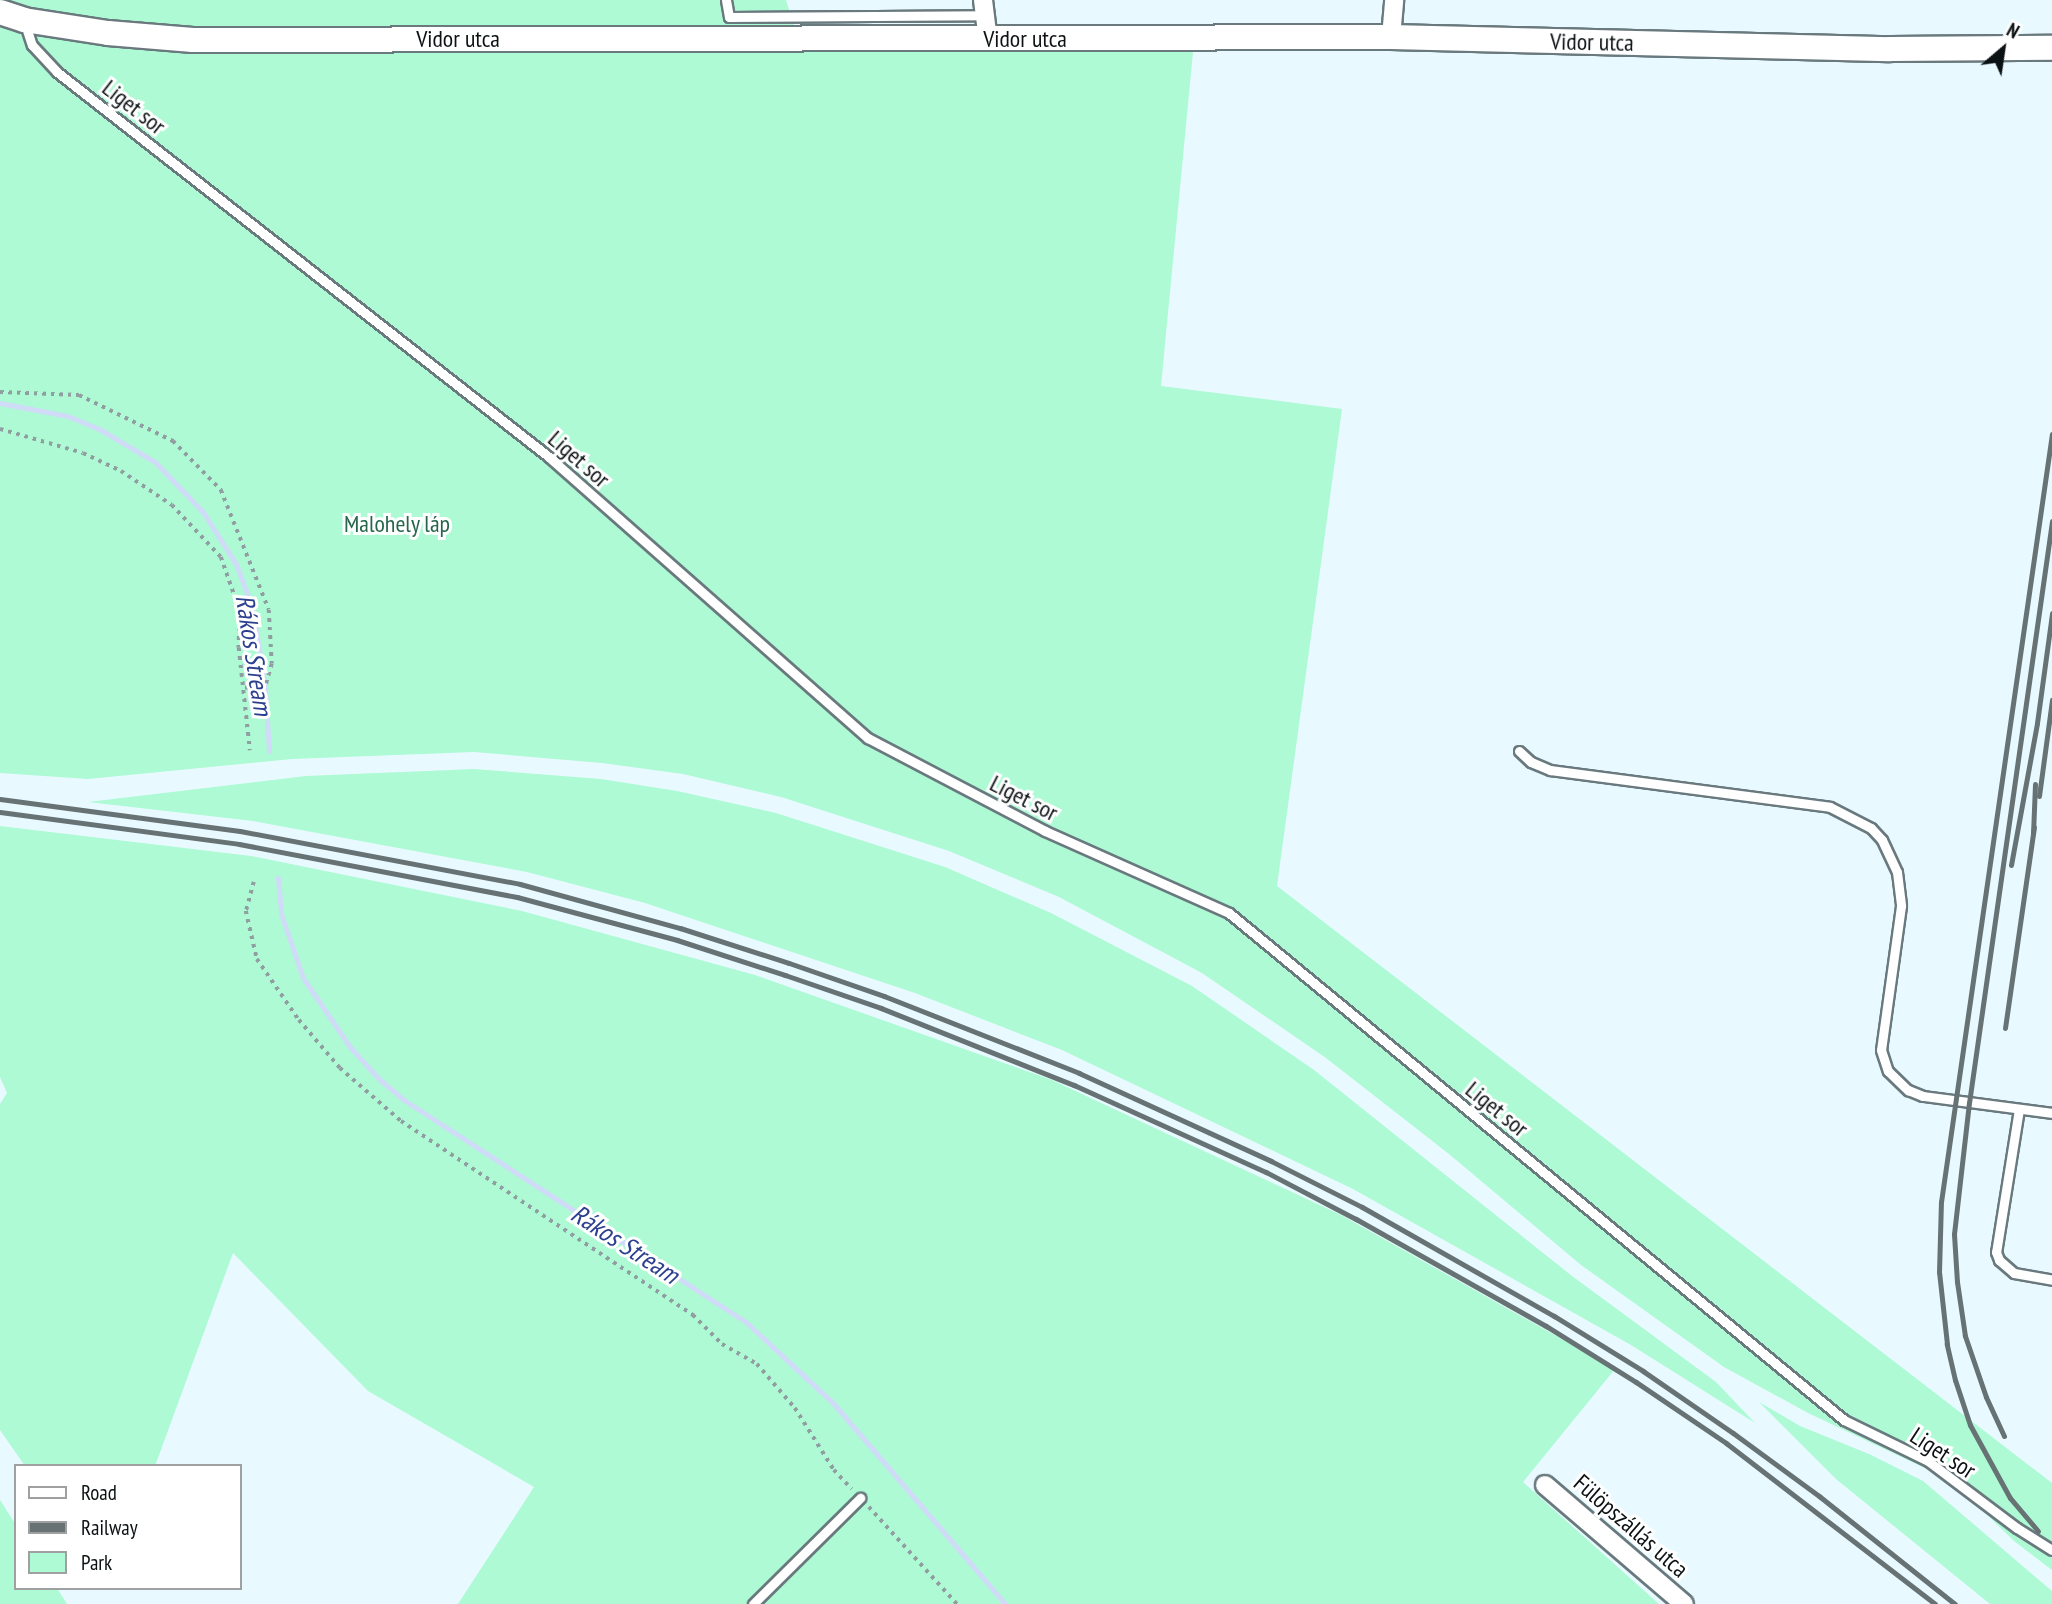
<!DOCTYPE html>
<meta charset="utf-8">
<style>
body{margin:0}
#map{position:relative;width:2052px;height:1604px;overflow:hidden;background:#e8faff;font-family:"PT Sans Narrow",sans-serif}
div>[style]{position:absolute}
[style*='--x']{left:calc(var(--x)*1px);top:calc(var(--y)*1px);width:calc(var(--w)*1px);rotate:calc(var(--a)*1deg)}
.green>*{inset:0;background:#adfad4}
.stream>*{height:5px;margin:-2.5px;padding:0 2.5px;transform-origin:2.5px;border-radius:2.5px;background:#d0dbf7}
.path>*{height:3.5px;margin-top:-1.75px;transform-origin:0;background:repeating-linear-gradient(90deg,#909da1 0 3.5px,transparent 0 8.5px)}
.roads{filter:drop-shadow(2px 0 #69797e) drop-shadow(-2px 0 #69797e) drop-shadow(0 2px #69797e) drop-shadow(0 -2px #69797e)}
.lane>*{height:9px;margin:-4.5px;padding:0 4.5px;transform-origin:4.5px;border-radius:4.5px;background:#fff}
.street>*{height:18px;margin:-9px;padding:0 9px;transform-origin:9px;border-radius:9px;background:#fff}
.secondary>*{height:24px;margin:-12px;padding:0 12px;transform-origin:12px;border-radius:12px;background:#fff}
.rail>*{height:5px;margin:-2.5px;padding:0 2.5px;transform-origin:2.5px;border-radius:2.5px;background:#677275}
span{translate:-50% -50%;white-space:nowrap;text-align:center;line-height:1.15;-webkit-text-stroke:6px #fff;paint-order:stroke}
.street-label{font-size:24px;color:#0c1214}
.park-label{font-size:24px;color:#26664b}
.water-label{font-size:26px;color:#2d408f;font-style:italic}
.legend{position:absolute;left:14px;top:1464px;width:228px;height:126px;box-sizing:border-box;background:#fff;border:2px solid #9ea0a1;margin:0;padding:9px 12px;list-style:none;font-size:21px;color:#0c1214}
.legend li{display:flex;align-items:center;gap:14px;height:35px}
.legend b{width:35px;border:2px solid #9ea0a1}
.north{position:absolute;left:1968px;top:14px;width:70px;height:70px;-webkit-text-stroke:5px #fff;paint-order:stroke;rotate:29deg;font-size:19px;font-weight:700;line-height:28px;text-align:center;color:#0c1214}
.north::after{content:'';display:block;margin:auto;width:24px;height:32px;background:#0c1214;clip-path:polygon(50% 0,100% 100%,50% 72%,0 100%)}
</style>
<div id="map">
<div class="green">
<i style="clip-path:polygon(0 0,786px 0,801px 48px,1193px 52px,1161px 386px,1342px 409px,1277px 886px,2052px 1483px,2052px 1570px,2014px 1541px,1977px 1505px,1931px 1471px,1808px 1413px,1724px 1367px,1581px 1265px,1449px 1154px,1326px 1058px,1202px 973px,1059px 897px,949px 851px,781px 797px,683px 774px,602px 763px,474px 752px,292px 759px,88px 779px,0 773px)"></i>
<i style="clip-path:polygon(474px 769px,601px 779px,677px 791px,776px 813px,945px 867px,1051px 913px,1192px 986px,1314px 1070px,1572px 1276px,1716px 1382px,1755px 1423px,1631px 1345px,1353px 1189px,1062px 1050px,915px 993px,645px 903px,527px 872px,253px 821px,88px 802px,306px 776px)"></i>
<i style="clip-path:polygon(0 826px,251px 856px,522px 911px,755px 975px,1052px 1080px,1341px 1215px,1615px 1369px,1523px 1482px,1659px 1604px,458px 1604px,534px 1487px,368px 1391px,233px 1253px,155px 1466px,25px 1466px,0 1430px,0 1104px,7px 1093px,0 1077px)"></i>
<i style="clip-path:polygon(1759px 1402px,1800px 1426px,1869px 1454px,1923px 1481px,2052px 1591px,2052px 1604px,1990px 1604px,1836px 1479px)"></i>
<i style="clip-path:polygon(0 1500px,16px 1525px,16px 1588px,57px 1588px,67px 1604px,0 1604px)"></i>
</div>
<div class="stream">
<i style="--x:0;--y:403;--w:69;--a:10.8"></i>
<i style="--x:68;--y:416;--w:36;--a:23"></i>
<i style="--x:101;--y:430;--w:63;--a:30.7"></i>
<i style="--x:155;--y:462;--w:69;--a:46.2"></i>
<i style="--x:203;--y:512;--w:62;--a:57.6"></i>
<i style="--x:236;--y:564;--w:49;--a:69.7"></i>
<i style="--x:253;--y:610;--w:79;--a:81.3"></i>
<i style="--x:265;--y:688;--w:63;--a:86.4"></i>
<i style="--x:278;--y:878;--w:36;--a:85"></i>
<i style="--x:281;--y:914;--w:68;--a:71"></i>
<i style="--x:303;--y:978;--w:83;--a:55.7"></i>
<i style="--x:350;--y:1047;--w:43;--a:47.8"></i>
<i style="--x:379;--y:1079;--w:33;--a:40"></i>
<i style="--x:404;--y:1100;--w:409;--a:33"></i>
<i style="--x:747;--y:1323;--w:117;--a:42.9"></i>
<i style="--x:833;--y:1403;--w:265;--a:49.4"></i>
</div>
<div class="path">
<i style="--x:0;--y:392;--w:79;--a:2.2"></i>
<i style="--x:79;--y:395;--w:105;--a:26.1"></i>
<i style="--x:173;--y:441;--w:69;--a:45.6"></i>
<i style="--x:221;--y:490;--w:129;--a:68.2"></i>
<i style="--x:269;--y:610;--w:54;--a:86.8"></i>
<i style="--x:272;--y:664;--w:25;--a:106"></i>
<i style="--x:265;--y:688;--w:20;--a:180"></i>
<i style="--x:0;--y:429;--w:86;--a:16.1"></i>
<i style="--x:83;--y:453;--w:42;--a:25.3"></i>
<i style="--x:121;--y:471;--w:61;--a:33.7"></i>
<i style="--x:172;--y:505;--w:71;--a:46.7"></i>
<i style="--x:221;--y:557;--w:57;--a:70.6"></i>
<i style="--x:240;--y:611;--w:37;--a:92"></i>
<i style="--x:239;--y:648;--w:103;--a:83.8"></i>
<i style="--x:254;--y:882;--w:30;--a:105"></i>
<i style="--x:246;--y:911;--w:49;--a:77.1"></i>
<i style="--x:257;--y:959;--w:74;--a:55.5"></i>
<i style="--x:299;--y:1020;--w:63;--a:49.5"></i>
<i style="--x:340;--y:1068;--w:81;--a:41"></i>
<i style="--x:401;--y:1121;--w:351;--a:33.6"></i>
<i style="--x:693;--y:1315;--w:41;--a:45"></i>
<i style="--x:722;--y:1344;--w:40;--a:29.7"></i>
<i style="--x:757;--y:1364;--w:58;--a:49.2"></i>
<i style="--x:795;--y:1408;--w:73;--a:57.8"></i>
<i style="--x:834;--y:1470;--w:26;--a:47"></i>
<i style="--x:869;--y:1507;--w:131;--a:47.8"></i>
</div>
<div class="roads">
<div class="lane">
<i style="--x:726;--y:0;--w:17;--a:80"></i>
<i style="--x:729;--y:17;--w:256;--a:-0.4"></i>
<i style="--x:25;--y:24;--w:22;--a:72"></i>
<i style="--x:32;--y:45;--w:37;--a:47"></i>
<i style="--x:57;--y:72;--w:625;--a:38.04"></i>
<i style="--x:549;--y:457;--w:425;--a:41.4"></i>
<i style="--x:868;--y:738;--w:200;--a:27.7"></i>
<i style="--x:1045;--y:831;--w:201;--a:24"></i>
<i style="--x:1229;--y:913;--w:797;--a:39.5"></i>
<i style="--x:1844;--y:1420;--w:93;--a:26"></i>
<i style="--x:1928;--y:1461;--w:111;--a:37"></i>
<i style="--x:2017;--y:1528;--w:41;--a:32.2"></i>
<i style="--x:1519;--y:751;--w:16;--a:43"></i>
<i style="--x:1531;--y:762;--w:21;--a:23"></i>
<i style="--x:1550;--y:770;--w:282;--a:7.5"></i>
<i style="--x:1830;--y:807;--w:46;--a:27.1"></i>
<i style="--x:1871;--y:828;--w:16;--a:47"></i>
<i style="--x:1882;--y:840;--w:35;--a:65"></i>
<i style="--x:1897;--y:872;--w:34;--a:83"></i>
<i style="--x:1901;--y:906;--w:145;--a:97.9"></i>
<i style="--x:1881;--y:1050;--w:22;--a:72"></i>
<i style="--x:1888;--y:1071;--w:28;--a:44"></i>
<i style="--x:1908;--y:1090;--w:16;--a:22"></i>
<i style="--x:1923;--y:1096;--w:130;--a:7.5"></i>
<i style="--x:2019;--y:1109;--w:145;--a:99.1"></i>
<i style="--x:1996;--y:1252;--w:9;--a:69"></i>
<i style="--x:1999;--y:1260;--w:20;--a:41"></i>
<i style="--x:2014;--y:1273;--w:39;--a:10"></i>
<i style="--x:753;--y:1604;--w:151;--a:-44.7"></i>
</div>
<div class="street">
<i style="--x:983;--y:0;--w:39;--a:83"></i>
<i style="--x:1391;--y:37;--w:37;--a:-85"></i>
<i style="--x:1545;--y:1485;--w:183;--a:40.6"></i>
</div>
<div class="secondary">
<i style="--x:0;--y:12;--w:25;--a:18"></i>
<i style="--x:24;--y:20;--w:85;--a:8.8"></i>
<i style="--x:108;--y:33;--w:85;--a:4.7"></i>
<i style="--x:193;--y:40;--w:1198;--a:-0.14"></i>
<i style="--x:1391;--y:37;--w:499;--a:1.4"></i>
<i style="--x:1890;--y:49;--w:162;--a:-0.4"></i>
</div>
</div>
<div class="rail">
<i style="--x:2039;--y:796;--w:97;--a:-82.3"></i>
<i style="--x:0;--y:799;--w:242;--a:7.6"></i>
<i style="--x:240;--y:831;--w:285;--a:10.7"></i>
<i style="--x:520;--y:884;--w:166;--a:15.4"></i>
<i style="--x:680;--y:928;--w:114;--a:17.8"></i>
<i style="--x:789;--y:963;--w:101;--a:19.2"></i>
<i style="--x:884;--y:996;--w:210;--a:21.5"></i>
<i style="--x:1079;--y:1073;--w:211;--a:24.6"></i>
<i style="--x:1271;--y:1161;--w:102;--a:26.8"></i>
<i style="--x:1362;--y:1207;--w:221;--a:29.6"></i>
<i style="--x:1554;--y:1316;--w:105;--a:31.7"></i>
<i style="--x:1643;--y:1371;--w:109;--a:34.6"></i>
<i style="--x:1733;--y:1433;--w:107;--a:36.2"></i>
<i style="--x:1819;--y:1496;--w:174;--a:38.5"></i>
<i style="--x:0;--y:812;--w:241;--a:7.6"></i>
<i style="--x:239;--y:844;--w:283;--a:10.8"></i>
<i style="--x:517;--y:897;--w:166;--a:15"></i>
<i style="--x:677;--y:940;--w:114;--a:18"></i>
<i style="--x:785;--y:975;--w:102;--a:19"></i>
<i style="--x:881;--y:1008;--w:208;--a:21.8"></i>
<i style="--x:1074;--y:1085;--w:211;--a:24.4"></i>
<i style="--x:1266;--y:1172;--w:102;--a:27.6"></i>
<i style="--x:1356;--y:1219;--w:218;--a:29.4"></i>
<i style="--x:1546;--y:1326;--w:106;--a:31.9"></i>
<i style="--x:1636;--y:1382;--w:109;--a:34.1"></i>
<i style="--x:1726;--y:1443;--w:264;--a:37.6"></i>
<i style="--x:2033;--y:834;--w:50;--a:-87.7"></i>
<i style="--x:2011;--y:865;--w:144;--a:-79.6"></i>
<i style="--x:2037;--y:723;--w:111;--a:-82.2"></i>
<i style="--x:2005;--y:1028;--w:203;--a:-81.8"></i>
<i style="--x:2004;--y:1436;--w:43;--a:-114.8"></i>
<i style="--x:1986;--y:1397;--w:65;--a:-109"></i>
<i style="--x:1965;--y:1336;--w:55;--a:-98.4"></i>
<i style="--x:1957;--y:1282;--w:48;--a:-93.6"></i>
<i style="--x:1954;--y:1234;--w:132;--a:-83.5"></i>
<i style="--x:1969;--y:1103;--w:588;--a:-81.88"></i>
<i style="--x:2038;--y:1531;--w:43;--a:-130.3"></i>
<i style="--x:2010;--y:1498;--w:83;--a:-118.7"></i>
<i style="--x:1970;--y:1425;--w:47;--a:-108.4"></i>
<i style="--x:1955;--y:1380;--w:37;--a:-103"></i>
<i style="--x:1947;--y:1344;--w:72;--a:-96.3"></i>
<i style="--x:1939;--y:1272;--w:70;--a:-88.4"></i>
<i style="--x:1941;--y:1202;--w:776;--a:-81.78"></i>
</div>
<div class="street-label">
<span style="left:458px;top:39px">Vidor utca</span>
<span style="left:1025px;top:39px">Vidor utca</span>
<span style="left:1592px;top:42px;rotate:1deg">Vidor utca</span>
<span style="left:134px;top:107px;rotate:38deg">Liget sor</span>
<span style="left:579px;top:459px;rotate:41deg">Liget sor</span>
<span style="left:1024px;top:798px;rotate:27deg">Liget sor</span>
<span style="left:1497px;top:1109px;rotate:39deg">Liget sor</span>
<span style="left:1943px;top:1453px;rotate:33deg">Liget sor</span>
<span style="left:1631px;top:1526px;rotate:41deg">Fülöpszállás utca</span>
</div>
<div class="park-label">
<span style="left:397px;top:524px">Malohely láp</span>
</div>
<div class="water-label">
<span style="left:254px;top:655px;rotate:81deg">Rákos Stream</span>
<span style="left:625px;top:1244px;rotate:33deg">Rákos Stream</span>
</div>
<ul class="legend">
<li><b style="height:9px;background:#fff"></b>Road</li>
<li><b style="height:9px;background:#677275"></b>Railway</li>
<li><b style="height:19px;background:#adfad4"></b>Park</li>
</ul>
<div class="north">N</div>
</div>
